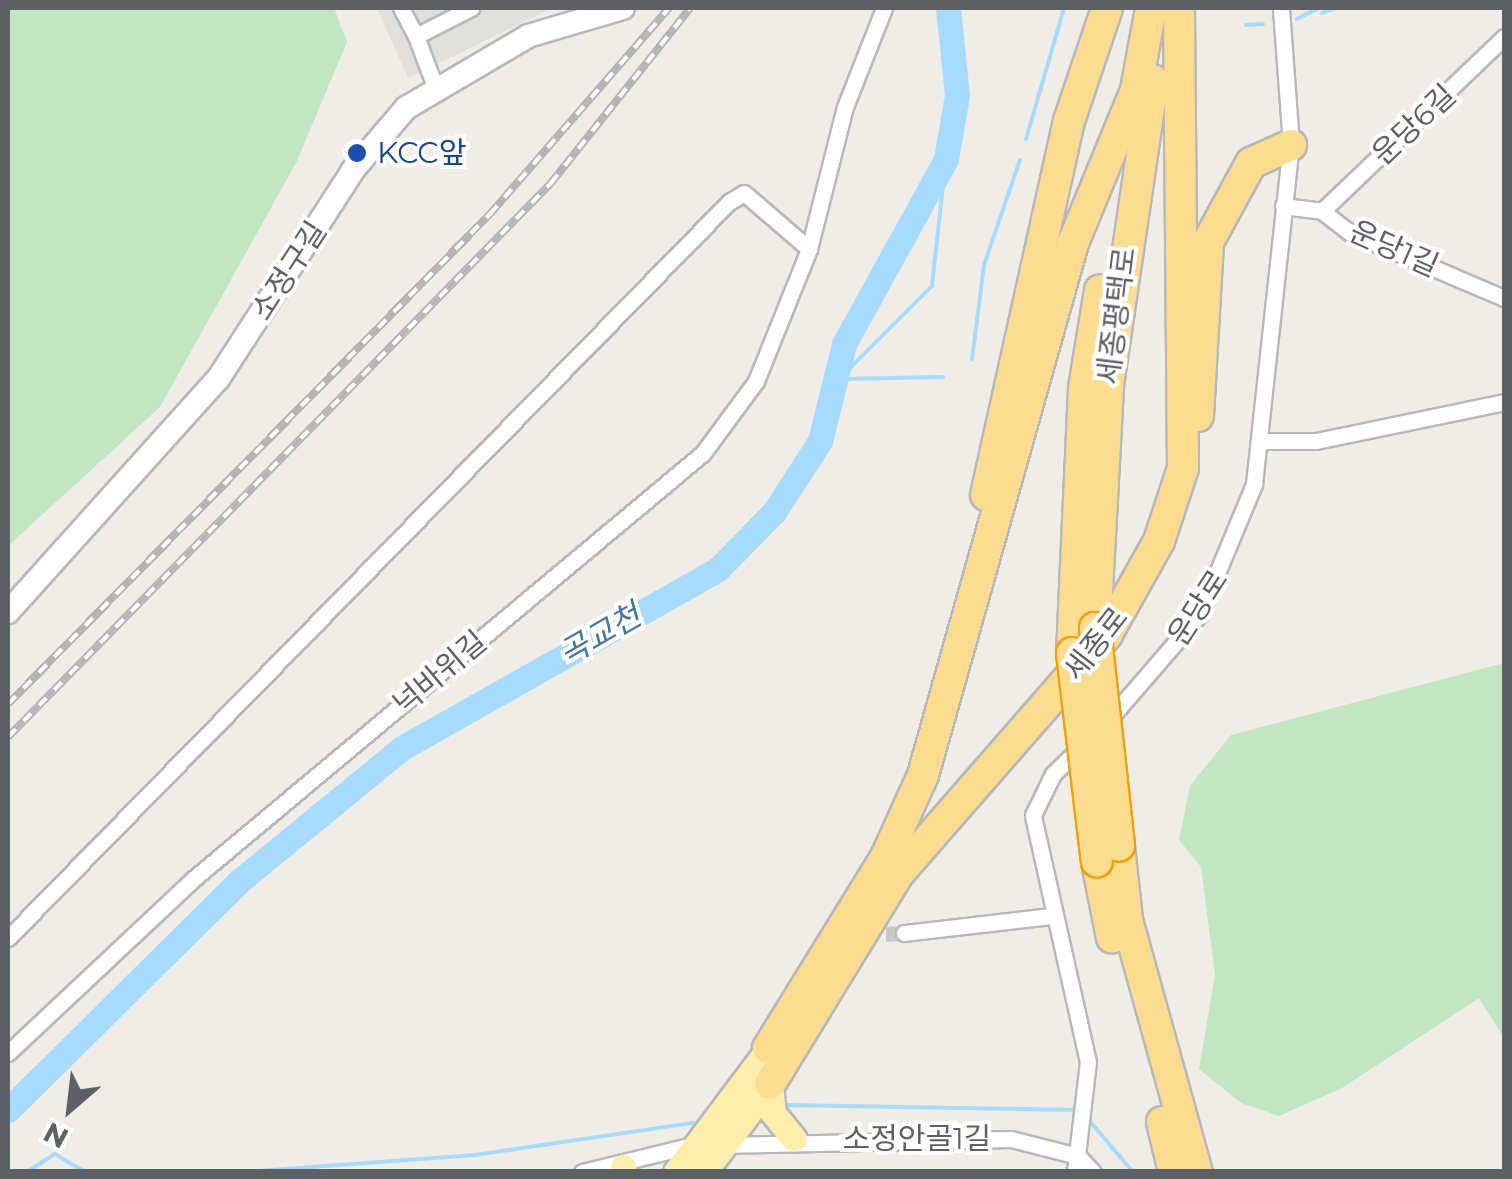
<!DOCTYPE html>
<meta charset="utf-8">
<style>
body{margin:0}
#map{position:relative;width:1512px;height:1179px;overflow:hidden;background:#efede5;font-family:Montserrat,"Noto Sans KR",sans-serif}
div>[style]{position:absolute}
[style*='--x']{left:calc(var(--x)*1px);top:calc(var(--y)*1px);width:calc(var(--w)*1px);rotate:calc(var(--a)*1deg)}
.industrial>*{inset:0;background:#e1dfda}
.green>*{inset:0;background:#c3e6c2}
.stream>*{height:4px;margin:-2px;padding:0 2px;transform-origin:2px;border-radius:2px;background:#a7dbfe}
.river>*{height:25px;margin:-12.5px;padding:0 12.5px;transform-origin:12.5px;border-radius:12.5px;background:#a7dbfe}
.street-tunnel>*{height:15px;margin-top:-7.5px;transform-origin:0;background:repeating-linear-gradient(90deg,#cacac5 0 15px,transparent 0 23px)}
.roads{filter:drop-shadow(2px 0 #b6b8bc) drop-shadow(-2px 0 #b6b8bc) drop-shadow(0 2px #b6b8bc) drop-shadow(0 -2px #b6b8bc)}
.street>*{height:15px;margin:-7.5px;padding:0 7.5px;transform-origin:7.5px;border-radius:7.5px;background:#fff}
.secondary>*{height:22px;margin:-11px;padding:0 11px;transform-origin:11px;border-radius:11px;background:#fff}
.primary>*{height:25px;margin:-12.5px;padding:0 12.5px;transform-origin:12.5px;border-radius:12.5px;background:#feeeac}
.highway>*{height:30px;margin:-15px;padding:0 15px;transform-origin:15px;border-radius:15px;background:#fcdd90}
.rail>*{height:8px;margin-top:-4px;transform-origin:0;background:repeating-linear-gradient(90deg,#fff 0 11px,#b4b5b6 0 22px);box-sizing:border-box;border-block:2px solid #b4b5b6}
.bridges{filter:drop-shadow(2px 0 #f2a003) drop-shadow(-2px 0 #f2a003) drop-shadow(0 2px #f2a003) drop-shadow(0 -2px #f2a003)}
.highway-bridge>*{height:30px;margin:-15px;padding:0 15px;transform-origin:15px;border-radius:15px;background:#fcdd90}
.dots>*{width:28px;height:28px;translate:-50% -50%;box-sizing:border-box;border:5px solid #fff;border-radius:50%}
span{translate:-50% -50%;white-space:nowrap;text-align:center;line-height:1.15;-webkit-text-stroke:8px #fff;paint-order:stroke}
.street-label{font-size:30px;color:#5d6166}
.transit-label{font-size:30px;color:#164399}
.left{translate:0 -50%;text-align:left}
.water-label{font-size:32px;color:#4075a8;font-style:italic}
.frame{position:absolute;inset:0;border:10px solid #5d6166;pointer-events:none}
.north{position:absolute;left:20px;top:1059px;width:100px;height:100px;-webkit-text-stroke:8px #fff;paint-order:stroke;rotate:208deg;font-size:28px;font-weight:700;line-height:40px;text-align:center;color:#5d6166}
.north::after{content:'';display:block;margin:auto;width:35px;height:45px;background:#5d6166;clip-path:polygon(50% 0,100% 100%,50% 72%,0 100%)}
</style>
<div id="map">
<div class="industrial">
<i style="clip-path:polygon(377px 8px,552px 8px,408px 78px)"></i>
</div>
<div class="green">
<i style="clip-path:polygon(8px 8px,334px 8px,347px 42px,296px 163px,160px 407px,8px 546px)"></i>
<i style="clip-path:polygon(1504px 663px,1504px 1038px,1479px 998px,1342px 1088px,1279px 1116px,1241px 1103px,1199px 1069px,1215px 975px,1201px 867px,1179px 840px,1190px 786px,1231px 735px)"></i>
</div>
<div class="stream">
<i style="--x:1322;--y:13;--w:15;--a:-20"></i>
<i style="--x:1297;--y:19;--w:25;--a:-27"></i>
<i style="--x:1246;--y:25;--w:17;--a:-3"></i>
<i style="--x:1026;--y:139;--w:136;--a:-73.8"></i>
<i style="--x:972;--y:359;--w:95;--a:-82.7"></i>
<i style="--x:984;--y:265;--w:111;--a:-71.1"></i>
<i style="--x:839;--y:379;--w:132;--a:-45"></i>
<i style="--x:932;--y:286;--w:128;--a:-83.7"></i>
<i style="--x:839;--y:379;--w:104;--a:-1.1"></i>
<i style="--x:786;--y:1105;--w:293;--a:1"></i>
<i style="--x:1088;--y:1119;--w:70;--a:49.7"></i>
<i style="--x:27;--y:1172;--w:33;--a:-33"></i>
<i style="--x:55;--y:1154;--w:35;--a:31"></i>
<i style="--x:245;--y:1172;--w:231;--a:-4.2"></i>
<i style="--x:475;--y:1155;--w:220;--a:-8.4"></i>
</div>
<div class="river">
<i style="--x:8;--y:1110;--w:322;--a:-44.7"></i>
<i style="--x:237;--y:883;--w:213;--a:-39.3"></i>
<i style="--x:402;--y:748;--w:363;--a:-29.5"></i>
<i style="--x:718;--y:569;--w:80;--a:-45.5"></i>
<i style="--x:774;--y:512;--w:85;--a:-57.1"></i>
<i style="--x:820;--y:441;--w:100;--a:-76.1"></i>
<i style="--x:844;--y:344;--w:211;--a:-61.1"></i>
<i style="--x:946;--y:159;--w:65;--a:-80.2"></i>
<i style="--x:957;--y:95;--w:87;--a:-95.9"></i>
</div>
<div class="street-tunnel">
<i style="--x:863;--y:935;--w:41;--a:-2.8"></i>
</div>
<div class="roads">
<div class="street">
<i style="--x:401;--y:8;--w:32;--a:62"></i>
<i style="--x:434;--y:84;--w:51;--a:-110.6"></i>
<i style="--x:416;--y:36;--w:62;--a:-27"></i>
<i style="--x:1283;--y:206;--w:39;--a:7"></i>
<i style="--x:1322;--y:211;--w:34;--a:38"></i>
<i style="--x:1349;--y:232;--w:168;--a:23.1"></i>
<i style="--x:1322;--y:211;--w:252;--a:-43.7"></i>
<i style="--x:1261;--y:441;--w:55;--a:0"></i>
<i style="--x:1316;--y:441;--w:192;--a:-11.7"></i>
<i style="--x:1105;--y:724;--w:145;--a:-49.2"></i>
<i style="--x:1200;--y:614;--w:141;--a:-67.4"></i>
<i style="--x:1254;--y:484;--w:341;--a:-83.8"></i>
<i style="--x:1291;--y:145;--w:137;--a:-94.2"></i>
<i style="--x:904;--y:933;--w:147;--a:-6.6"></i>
<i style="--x:8;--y:938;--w:1030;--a:-45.59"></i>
<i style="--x:729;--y:202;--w:17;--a:-31"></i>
<i style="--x:744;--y:193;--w:86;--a:40.7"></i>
<i style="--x:809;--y:249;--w:146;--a:-75.8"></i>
<i style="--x:845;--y:107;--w:106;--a:-68.5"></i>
<i style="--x:8;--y:1053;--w:253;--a:-43.2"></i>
<i style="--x:192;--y:880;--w:666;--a:-39.88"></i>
<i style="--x:703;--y:453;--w:89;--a:-53.6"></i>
<i style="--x:756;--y:381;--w:142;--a:-68.1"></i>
<i style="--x:721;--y:1145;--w:290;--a:-1.2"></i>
<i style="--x:1011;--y:1139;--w:69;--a:14.2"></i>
<i style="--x:1078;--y:1156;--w:22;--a:47"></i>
<i style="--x:582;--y:1172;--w:114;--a:-13.7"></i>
<i style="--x:1075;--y:1172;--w:111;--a:-83.3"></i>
<i style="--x:1088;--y:1062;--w:253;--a:-102.6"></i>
<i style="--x:1033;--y:815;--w:46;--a:-64"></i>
<i style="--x:1053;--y:774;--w:39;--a:-44"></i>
</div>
<div class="secondary">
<i style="--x:8;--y:612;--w:314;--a:-48"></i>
<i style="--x:218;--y:379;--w:249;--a:-57.1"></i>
<i style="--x:353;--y:170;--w:82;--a:-49.5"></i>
<i style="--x:406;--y:108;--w:142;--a:-30.5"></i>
<i style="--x:528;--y:36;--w:99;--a:-16.4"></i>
</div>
<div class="primary">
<i style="--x:770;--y:1084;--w:29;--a:84"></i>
<i style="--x:773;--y:1113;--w:33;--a:51"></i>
<i style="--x:623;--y:1167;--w:5;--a:79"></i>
<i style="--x:676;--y:1172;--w:146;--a:-53.1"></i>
<i style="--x:704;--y:1172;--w:110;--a:-53.1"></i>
</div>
<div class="highway">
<i style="--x:1198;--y:416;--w:174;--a:-86.7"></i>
<i style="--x:1208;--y:242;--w:90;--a:-61.4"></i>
<i style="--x:1251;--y:163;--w:44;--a:-24.2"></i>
<i style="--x:986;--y:495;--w:383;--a:-77.5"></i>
<i style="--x:1069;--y:121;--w:119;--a:-71.4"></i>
<i style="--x:1095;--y:628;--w:243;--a:-86.9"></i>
<i style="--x:1108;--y:385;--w:308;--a:-81.6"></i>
<i style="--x:1072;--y:653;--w:265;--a:-87.4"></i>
<i style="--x:1084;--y:388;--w:99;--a:-80.7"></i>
<i style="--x:1119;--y:846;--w:74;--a:83.8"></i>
<i style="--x:1127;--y:920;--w:262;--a:74.5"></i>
<i style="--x:1097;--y:862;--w:77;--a:78.8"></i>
<i style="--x:768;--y:1048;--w:225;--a:-58.3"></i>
<i style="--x:886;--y:857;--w:90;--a:-65.7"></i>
<i style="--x:923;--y:775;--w:553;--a:-74.25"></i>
<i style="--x:1073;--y:243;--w:165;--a:-67.6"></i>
<i style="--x:1136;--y:90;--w:83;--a:-79.6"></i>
<i style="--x:770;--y:1084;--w:246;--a:-58.6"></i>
<i style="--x:898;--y:874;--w:318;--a:-48.9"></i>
<i style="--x:1107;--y:634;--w:107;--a:-60.8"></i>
<i style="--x:1159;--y:541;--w:77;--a:-71.8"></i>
<i style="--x:1183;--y:468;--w:460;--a:-90.5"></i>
<i style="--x:1162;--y:1122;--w:51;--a:76.5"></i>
</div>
</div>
<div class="rail">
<i style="--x:8;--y:704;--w:687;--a:-45.47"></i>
<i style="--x:490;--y:214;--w:273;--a:-49"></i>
<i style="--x:8;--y:737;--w:776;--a:-45.57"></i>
<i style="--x:551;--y:183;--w:223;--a:-51.5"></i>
</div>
<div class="bridges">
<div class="highway-bridge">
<i style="--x:1095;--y:628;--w:219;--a:83.7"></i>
<i style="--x:1072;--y:653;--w:210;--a:83.2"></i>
</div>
</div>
<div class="dots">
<i style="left:357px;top:153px;background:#1a4fb4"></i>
</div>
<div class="street-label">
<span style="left:1414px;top:125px;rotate:-43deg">운당6길</span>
<span style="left:1394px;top:249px;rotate:24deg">운당1길</span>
<span style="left:289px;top:271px;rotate:-57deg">소정구길</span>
<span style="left:1117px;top:316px;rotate:-83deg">세종평택로</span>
<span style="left:1198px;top:608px;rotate:-57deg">운당로</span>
<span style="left:1096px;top:644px;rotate:-52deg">세종로</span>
<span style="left:440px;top:673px;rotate:-40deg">넉바위길</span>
<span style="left:917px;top:1139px">소정안골1길</span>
</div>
<div class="transit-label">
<span class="left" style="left:377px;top:153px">KCC앞</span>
</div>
<div class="water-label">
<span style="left:600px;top:635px;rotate:-30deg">곡교천</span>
</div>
<div class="frame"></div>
<div class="north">N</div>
</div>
